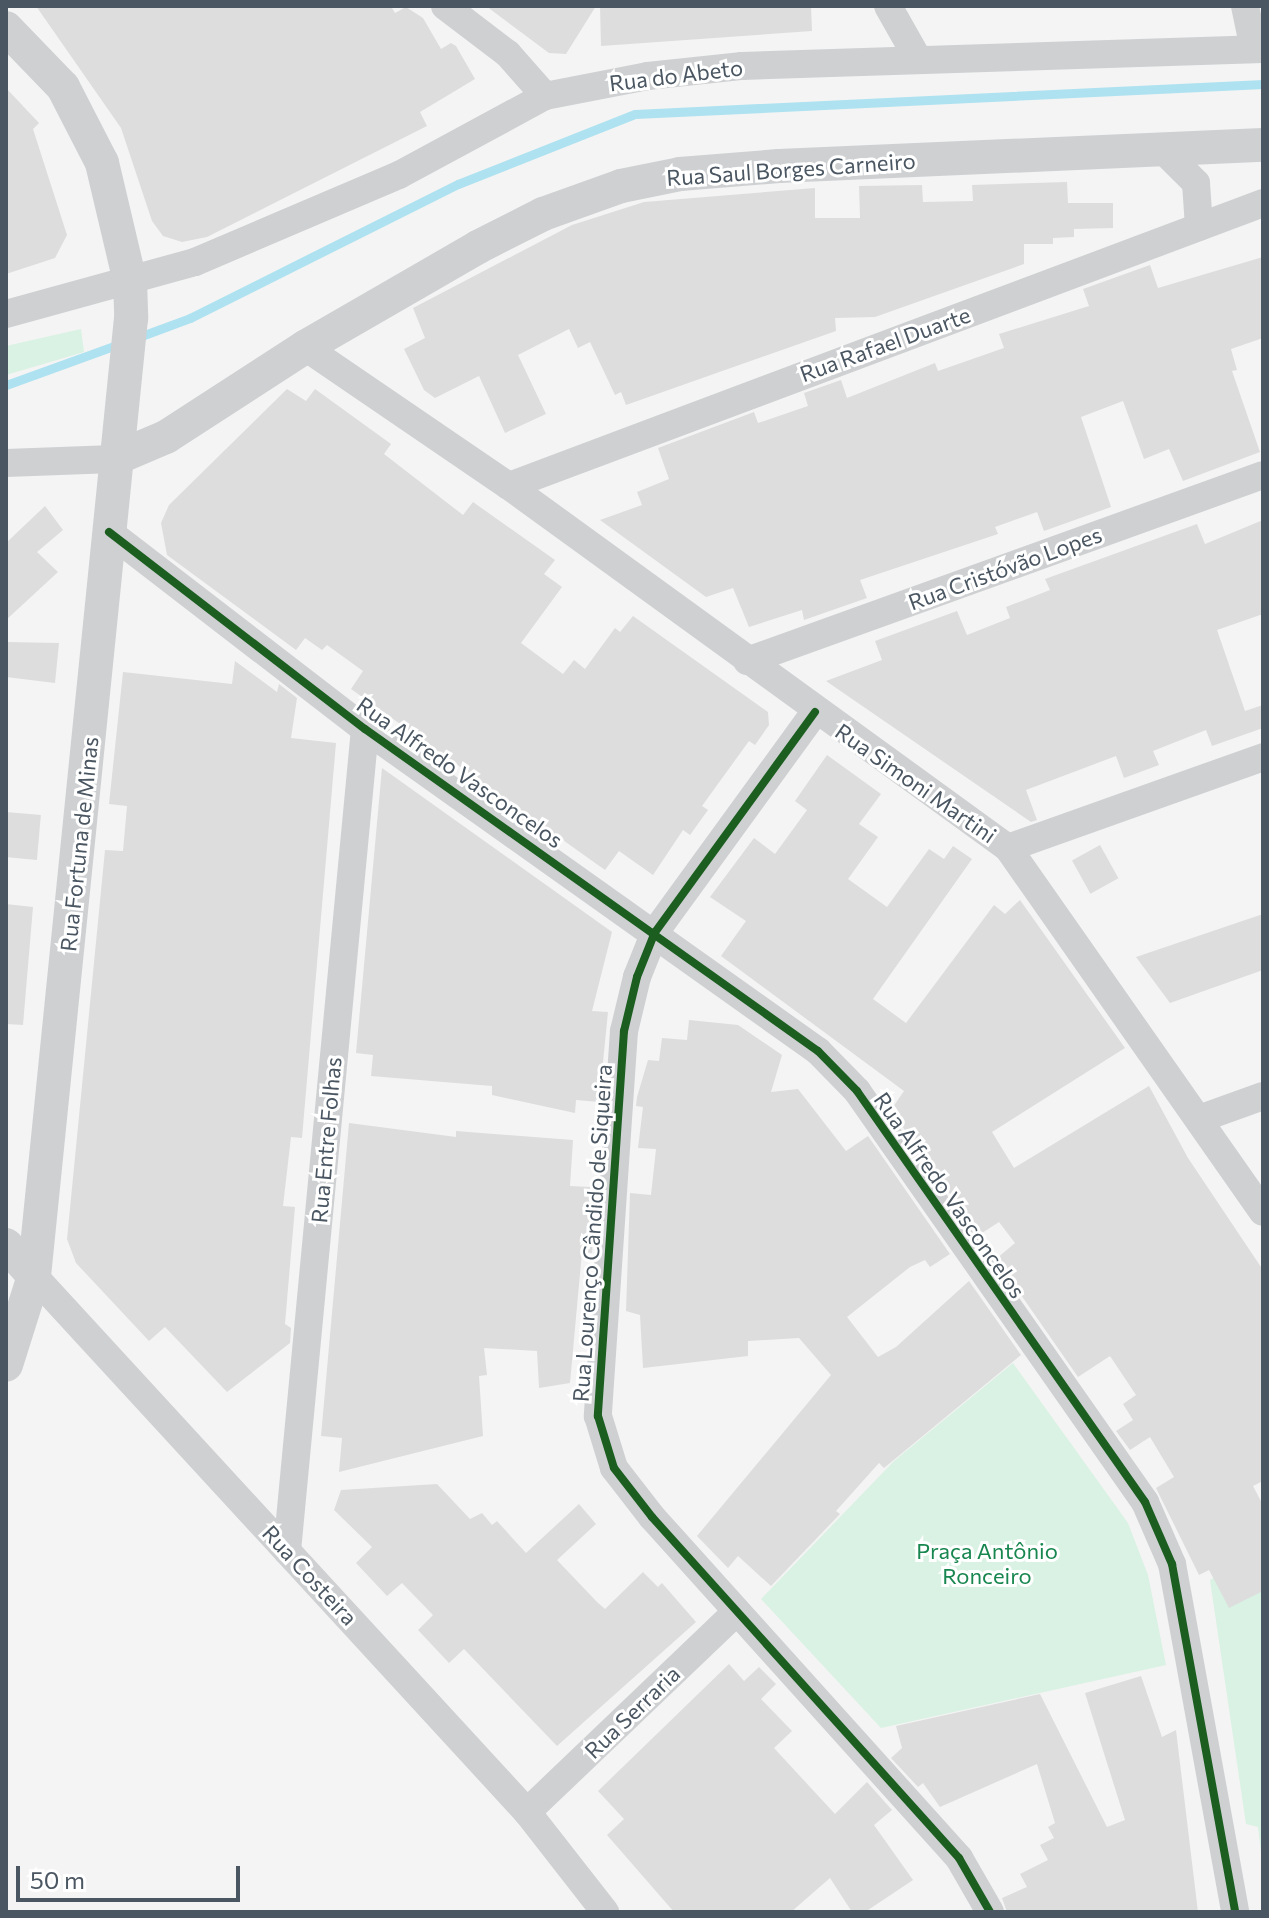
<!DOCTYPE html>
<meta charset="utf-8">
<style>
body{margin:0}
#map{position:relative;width:1269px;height:1918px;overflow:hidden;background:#f4f4f4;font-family:Commissioner,sans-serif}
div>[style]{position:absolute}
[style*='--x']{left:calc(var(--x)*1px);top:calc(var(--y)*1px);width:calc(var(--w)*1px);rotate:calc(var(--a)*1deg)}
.green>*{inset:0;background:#d9f2e3}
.stream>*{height:9px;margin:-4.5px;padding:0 4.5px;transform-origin:4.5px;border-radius:4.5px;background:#aee2f0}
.building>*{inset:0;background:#ddddde;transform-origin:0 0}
.minor>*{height:28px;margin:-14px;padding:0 14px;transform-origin:14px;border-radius:14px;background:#ced0d2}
.tertiary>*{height:34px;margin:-17px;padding:0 17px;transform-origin:17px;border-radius:17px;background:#ced0d2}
.cycleway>*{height:8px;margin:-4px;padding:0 4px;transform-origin:4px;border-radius:4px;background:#1b5e20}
span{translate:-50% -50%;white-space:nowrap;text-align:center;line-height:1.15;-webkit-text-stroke:6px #fff;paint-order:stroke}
.street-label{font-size:22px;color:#4a5661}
.park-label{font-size:22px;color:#17864f}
.frame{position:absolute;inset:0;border:8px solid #4a5661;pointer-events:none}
.scale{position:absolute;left:16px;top:1866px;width:224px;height:36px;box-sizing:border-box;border:4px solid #4a5661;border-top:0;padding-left:10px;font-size:24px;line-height:28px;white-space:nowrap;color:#4a5661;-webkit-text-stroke:6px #fff;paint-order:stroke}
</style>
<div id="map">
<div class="green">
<i style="clip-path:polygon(81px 329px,84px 352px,6px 375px,6px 346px)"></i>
<i style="clip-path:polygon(1013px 1363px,1128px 1523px,1148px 1575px,1166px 1665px,881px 1728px,761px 1599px,894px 1461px)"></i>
<i style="clip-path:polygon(1263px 1551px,1263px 1869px,1258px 1827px,1246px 1824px,1210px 1580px)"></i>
</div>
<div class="stream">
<i style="--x:136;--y:338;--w:58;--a:-20.3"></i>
<i style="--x:190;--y:318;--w:300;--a:-26.6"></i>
<i style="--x:458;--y:184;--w:190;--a:-21.6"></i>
<i style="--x:635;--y:114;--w:629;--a:-2.73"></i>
<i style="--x:6;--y:385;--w:123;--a:-19.9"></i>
</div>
<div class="building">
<i style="clip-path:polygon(36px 6px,391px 6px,395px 13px,406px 7px,423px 18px,441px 49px,451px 43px,456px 46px,475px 79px,420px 112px,427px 126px,207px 237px,182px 242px,163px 236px,152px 221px,121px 128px)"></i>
<i style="clip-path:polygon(486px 6px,596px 6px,566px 54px,549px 53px)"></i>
<i style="clip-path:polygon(600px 6px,811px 6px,812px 31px,601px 46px)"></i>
<i style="clip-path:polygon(6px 88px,39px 123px,33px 129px,67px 235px,55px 258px,6px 274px)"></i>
<i style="clip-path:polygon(1067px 182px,1068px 203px,1113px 203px,1113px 228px,1074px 229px,1074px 237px,1053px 238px,1053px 244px,1024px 244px,1024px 264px,875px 317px,835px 318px,836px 331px,626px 405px,621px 392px,615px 395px,590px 342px,578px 348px,569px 329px,518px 355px,546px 414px,505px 433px,479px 376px,435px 398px,424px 390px,404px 349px,425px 338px,413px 308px,572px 225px,644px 202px,815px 188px,815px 218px,860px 218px,859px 186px,922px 185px,923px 202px,973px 201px,972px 185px)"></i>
<i style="clip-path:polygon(1263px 257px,1263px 338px,1231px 349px,1237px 370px,1232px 371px,1260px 452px,1183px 481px,1169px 449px,1144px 459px,1123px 401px,1081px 417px,1111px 507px,1044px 531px,1037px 512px,995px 527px,998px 534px,860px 580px,867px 598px,804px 620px,802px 610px,749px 627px,733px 588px,706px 597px,600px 520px,642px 505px,637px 492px,669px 479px,658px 448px,754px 412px,758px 423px,808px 406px,804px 393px,841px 380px,847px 398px,935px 363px,938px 371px,1004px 348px,999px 334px,1089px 306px,1083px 289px,1150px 265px,1158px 288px)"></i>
<i style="clip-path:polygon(287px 389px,306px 401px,315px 389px,391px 444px,384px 454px,463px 515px,473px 502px,555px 560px,544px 574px,562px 587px,521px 643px,563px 674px,574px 660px,585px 669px,615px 628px,620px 632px,633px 616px,768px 712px,769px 725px,755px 745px,749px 741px,702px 806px,708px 810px,690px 835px,683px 830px,653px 875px,619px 851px,605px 870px,351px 689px,363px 671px,327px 645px,322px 650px,305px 638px,296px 650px,167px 555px,161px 523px,169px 505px)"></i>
<i style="clip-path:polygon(45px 506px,63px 530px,37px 552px,58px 572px,6px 620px,6px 543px)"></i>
<i style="clip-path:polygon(1263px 520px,1263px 614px,1217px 630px,1245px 711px,1263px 705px,1263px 728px,1212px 746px,1206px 730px,1153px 751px,1159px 765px,1124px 778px,1116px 756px,1026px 790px,1037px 820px,1031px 822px,826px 681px,882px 660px,875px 641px,957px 611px,967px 635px,1010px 618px,1006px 607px,1050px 590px,1045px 579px,1197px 524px,1205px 544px)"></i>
<i style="clip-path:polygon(6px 642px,59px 643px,55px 683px,6px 677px)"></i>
<i style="clip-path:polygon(235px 661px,277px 692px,279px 684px,297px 698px,291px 738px,336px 743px,302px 1138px,291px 1137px,283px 1206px,295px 1207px,285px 1324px,291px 1328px,290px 1343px,227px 1392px,165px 1327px,149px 1341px,76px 1263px,67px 1239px,105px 850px,123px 851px,127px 806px,109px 804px,123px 672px,232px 684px)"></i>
<i style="clip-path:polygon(827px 755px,881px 794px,859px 824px,878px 837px,848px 879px,887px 907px,929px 849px,944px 859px,953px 846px,972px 859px,873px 999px,906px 1023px,994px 905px,1005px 914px,1020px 900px,1125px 1048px,992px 1132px,1014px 1168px,1149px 1086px,1188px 1158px,1263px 1270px,1263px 1481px,1253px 1486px,1263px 1505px,1263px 1591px,1229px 1608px,1209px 1570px,1199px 1575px,1156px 1488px,1174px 1477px,1150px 1437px,1130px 1450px,1116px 1431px,1133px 1420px,1123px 1404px,1136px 1395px,1110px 1356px,1078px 1377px,996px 1259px,1015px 1243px,999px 1222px,979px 1235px,895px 1116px,893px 1107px,904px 1091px,721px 956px,746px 921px,710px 897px,754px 838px,775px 854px,807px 810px,795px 801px)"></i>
<i style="clip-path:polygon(382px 768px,612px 932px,592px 1011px,608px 1012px,599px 1102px,576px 1100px,575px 1113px,492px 1095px,492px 1086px,371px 1076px,373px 1055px,356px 1053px)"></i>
<i style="left:6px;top:812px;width:35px;height:45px;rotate:5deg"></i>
<i style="left:1100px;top:845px;width:38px;height:32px;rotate:61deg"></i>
<i style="clip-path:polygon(6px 904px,33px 907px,23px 1025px,6px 1024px)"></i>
<i style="clip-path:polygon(1263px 914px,1263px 970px,1170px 1003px,1136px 957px)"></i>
<i style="clip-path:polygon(689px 1020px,738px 1025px,782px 1055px,771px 1092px,798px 1089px,846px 1151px,868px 1136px,950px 1254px,930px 1267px,925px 1260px,910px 1267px,847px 1317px,878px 1357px,896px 1347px,969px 1281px,1021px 1355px,884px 1468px,879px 1463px,836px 1511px,840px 1514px,771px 1586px,738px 1556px,728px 1568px,697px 1536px,831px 1375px,799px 1338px,748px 1341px,748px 1356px,643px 1368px,640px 1315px,626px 1311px,630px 1193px,651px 1195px,656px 1149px,638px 1148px,643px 1107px,636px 1106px,637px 1097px,648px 1060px,659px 1061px,662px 1038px,687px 1040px)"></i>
<i style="clip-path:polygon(349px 1123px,456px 1137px,456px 1131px,573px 1140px,570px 1186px,590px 1187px,589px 1205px,595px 1206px,592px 1253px,582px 1252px,570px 1383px,539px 1388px,537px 1351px,484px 1348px,487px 1375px,479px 1376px,483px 1436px,339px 1472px,342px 1438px,321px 1436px)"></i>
<i style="clip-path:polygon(437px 1484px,470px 1519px,482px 1513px,492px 1525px,497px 1521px,526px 1553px,579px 1504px,596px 1524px,557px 1560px,597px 1602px,605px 1609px,643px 1572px,658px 1587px,662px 1583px,696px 1622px,557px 1746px,464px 1649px,449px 1663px,418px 1630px,433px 1615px,402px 1583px,387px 1596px,356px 1563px,372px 1547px,334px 1510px,341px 1490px)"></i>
<i style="clip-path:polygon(729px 1664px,744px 1681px,759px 1667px,776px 1684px,761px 1699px,792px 1731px,774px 1748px,835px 1814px,867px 1782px,892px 1810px,874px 1825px,913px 1880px,865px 1912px,852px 1912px,830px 1878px,791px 1912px,674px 1912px,607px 1835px,624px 1819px,598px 1791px)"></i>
<i style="clip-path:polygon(1141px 1676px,1162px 1737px,1176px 1730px,1198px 1912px,1007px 1912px,1002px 1898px,1027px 1887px,1020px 1874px,1048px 1860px,1040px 1845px,1054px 1838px,1048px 1827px,1055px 1823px,1037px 1764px,940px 1807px,923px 1783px,918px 1787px,891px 1758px,902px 1748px,896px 1726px,1040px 1694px,1107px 1827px,1125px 1820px,1085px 1693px)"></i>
</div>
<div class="minor">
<i style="--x:445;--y:6;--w:79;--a:37.3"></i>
<i style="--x:508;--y:54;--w:56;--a:48.6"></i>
<i style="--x:888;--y:6;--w:61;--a:60.5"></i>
<i style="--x:1245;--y:6;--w:44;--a:78.2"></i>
<i style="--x:1162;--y:149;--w:48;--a:45"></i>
<i style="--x:1196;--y:183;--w:44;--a:86.1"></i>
<i style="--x:6;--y:314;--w:196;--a:-15.4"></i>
<i style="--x:195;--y:262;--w:222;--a:-23.1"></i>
<i style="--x:399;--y:175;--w:166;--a:-28.4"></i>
<i style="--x:545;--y:96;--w:105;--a:-11"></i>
<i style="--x:648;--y:76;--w:95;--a:-6.1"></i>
<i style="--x:742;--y:66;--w:521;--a:-1.87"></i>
<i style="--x:305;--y:347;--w:247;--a:34.3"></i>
<i style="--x:509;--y:486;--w:616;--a:35.96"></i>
<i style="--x:1008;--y:848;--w:444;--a:55"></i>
<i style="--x:6;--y:463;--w:108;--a:-2.1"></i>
<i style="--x:509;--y:486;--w:805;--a:-20.57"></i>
<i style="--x:109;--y:532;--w:323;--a:37.6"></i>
<i style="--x:365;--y:729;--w:556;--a:35.41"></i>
<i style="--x:818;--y:1051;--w:56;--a:45.7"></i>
<i style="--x:857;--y:1091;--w:502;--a:54.98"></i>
<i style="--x:1145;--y:1502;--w:68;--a:66.5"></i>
<i style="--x:1172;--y:1564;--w:354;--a:79.7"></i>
<i style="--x:747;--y:661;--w:548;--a:-19.82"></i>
<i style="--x:815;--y:712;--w:272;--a:126"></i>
<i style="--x:655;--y:932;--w:48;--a:111.8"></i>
<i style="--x:637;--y:977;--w:56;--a:103.5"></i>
<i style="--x:624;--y:1031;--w:386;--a:93.9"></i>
<i style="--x:598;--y:1416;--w:54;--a:72.9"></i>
<i style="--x:614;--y:1468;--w:62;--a:52.2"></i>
<i style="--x:652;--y:1517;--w:459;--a:48"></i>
<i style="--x:959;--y:1858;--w:62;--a:60.1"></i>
<i style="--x:1008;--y:848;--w:271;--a:-19.6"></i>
<i style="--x:1199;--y:1119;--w:68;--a:-19.8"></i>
<i style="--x:34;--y:1276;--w:728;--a:47.39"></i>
<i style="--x:527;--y:1812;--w:127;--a:52"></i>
<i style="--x:287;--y:1551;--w:826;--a:-84.58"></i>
<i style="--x:527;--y:1812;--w:289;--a:-43.7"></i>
</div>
<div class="tertiary">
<i style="--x:6;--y:28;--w:82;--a:46"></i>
<i style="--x:63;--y:87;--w:85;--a:62.8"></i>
<i style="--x:102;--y:163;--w:121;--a:76.7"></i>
<i style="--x:130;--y:281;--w:37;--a:88"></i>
<i style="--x:131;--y:318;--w:963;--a:95.78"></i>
<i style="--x:34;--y:1276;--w:93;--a:107.5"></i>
<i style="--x:114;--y:459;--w:56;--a:-22.9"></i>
<i style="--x:166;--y:437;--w:166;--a:-32.9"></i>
<i style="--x:305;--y:347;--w:200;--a:-30"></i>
<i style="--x:478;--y:247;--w:73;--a:-26.9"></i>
<i style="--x:543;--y:214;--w:83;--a:-19.7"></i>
<i style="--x:621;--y:186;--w:60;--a:-11.5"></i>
<i style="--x:680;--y:174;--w:99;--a:-4.6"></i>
<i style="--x:779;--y:166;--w:484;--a:-2.5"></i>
<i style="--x:6;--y:1245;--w:42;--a:47.9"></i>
</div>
<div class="cycleway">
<i style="--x:109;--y:532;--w:323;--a:37.6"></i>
<i style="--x:365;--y:729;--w:556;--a:35.41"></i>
<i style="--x:818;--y:1051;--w:56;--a:45.7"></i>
<i style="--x:857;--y:1091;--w:502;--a:54.98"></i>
<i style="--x:1145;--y:1502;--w:68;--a:66.5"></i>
<i style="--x:1172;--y:1564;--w:354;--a:79.7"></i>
<i style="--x:815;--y:712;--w:272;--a:126"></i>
<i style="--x:655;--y:932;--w:48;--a:111.8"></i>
<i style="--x:637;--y:977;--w:56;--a:103.5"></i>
<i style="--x:624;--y:1031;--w:386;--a:93.9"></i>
<i style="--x:598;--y:1416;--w:54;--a:72.9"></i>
<i style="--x:614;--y:1468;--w:62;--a:52.2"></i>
<i style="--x:652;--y:1517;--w:459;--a:48"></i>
<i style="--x:959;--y:1858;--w:62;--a:60.1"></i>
</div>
<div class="street-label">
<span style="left:676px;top:75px;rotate:-7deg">Rua do Abeto</span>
<span style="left:791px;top:169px;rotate:-4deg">Rua Saul Borges Carneiro</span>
<span style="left:885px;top:344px;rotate:-20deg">Rua Rafael Duarte</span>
<span style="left:1005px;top:568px;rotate:-20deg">Rua Cristóvão Lopes</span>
<span style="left:460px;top:772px;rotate:35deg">Rua Alfredo Vasconcelos</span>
<span style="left:916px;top:783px;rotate:35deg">Rua Simoni Martini</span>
<span style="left:79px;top:844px;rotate:-84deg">Rua Fortuna de Minas</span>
<span style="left:326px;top:1140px;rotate:-85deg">Rua Entre Folhas</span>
<span style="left:950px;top:1195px;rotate:55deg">Rua Alfredo Vasconcelos</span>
<span style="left:592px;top:1233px;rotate:-86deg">Rua Lourenço Cândido de Siqueira</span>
<span style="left:310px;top:1575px;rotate:47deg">Rua Costeira</span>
<span style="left:632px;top:1712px;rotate:-44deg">Rua Serraria</span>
</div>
<div class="park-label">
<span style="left:987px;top:1563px">Praça Antônio<br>Ronceiro</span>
</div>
<div class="frame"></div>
<div class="scale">50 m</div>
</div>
